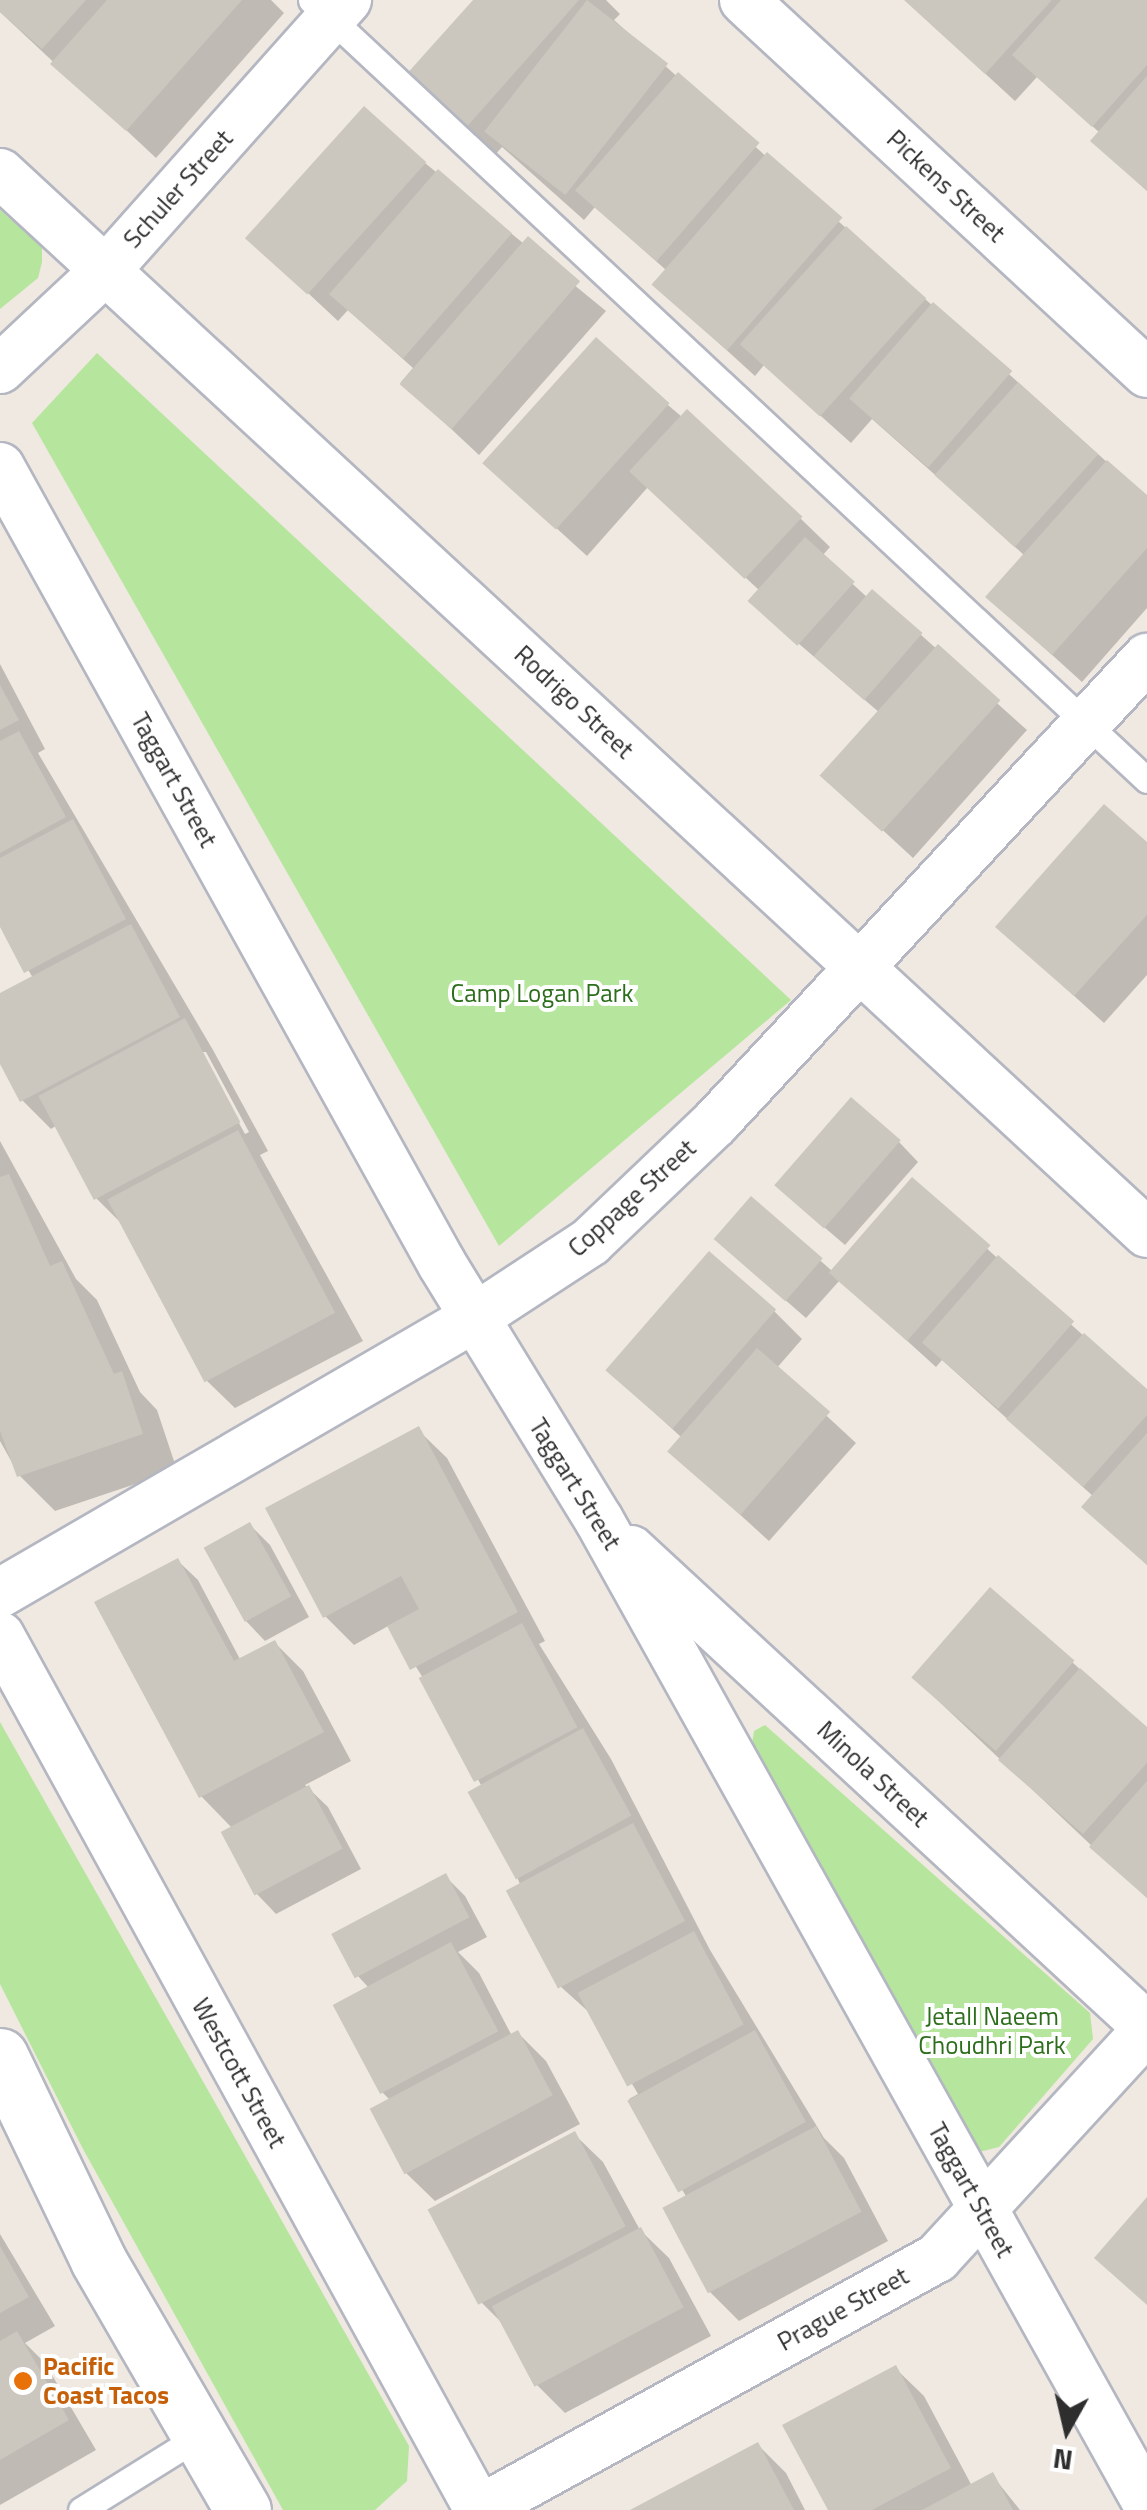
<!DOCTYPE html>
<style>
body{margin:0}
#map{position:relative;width:1147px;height:2510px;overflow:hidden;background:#efe9e1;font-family:"Titillium Web",sans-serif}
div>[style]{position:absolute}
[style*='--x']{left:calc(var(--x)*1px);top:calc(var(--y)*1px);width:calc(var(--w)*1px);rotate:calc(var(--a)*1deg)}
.green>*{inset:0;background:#b6e59e}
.shadow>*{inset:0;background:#0003}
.building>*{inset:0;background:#cbc7bf;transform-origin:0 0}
.roads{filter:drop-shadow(2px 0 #b4b7c1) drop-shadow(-2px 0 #b4b7c1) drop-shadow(0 2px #b4b7c1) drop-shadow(0 -2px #b4b7c1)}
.service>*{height:25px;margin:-12.5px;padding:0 12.5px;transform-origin:12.5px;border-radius:12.5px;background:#fff}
.minor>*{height:48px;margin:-24px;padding:0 24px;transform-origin:24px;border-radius:24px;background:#fff}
.secondary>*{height:55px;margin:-27.5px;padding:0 27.5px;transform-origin:27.5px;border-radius:27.5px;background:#fff}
.dots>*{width:28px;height:28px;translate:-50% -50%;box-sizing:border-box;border:5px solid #fff;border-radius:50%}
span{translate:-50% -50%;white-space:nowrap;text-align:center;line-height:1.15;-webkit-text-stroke:8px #fff;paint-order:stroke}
.street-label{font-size:25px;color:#2e2e2e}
.park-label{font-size:25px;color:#2c6e1b}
.food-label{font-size:25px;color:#c56008;font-weight:700}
.left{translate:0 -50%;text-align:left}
.north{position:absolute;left:1017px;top:2380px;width:100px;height:100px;-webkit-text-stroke:8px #fff;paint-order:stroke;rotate:188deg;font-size:28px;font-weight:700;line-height:40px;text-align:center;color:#2e2e2e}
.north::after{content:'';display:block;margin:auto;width:35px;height:45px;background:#2e2e2e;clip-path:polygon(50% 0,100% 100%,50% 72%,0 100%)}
</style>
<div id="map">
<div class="green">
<i style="clip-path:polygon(0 210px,42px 246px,42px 262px,38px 278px,0 309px)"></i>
<i style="clip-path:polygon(97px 353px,791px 1000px,499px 1246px,32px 423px)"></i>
<i style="clip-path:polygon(0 1722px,409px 2446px,407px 2481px,375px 2510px,283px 2510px,83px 2149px,0 1984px)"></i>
<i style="clip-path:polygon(765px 1725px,1090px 2013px,1093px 2039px,999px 2147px,975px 2153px,958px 2138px,752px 1744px,754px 1731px)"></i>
</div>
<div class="shadow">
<i style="clip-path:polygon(0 0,271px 0,284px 13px,156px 158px,0 12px)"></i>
<i style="clip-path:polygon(476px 0,606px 0,620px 14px,614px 20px,1147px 498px,1147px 608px,1082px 682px,988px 597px,1025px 556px,951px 489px,872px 419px,851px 443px,764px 365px,755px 376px,653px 283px,666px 270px,595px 207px,584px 220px,502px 147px,494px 156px,436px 105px)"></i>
<i style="clip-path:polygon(905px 0,1147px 0,1147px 191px,1093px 140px,1100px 133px,1037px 77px,1015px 101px)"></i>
<i style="clip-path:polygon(425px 163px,606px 311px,479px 455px,401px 382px,413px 368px,348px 310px,338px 321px,250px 239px)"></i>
<i style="clip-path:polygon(668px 405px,801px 519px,830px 547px,822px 556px,868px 598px,920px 634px,1027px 730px,913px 858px,824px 776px,880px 713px,771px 620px,760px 591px,648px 487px,587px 556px,486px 464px)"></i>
<i style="clip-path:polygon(evenodd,0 664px,45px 749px,38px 753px,213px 1050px,268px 1151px,260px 1155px,363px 1341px,235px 1408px,206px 1380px,123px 1225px,96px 1198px,57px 1125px,51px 1129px,22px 1100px,0 1058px,0 996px,33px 978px,0 922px,0 664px,200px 1052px,206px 1052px,249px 1132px,245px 1134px,200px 1052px)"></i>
<i style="clip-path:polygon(1147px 845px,1147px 975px,1104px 1023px,998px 927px)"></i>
<i style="clip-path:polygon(0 1141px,76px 1279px,97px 1300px,140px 1392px,157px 1410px,177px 1470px,55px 1511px,19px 1475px,0 1441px)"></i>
<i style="clip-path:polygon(899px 1142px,918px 1162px,845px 1245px,796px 1203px)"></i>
<i style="clip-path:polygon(912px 1181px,1147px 1393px,1147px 1565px,1085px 1507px,1094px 1497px,942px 1360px,936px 1367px,840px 1280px,806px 1318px,737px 1258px,751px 1199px,832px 1271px)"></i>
<i style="clip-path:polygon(774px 1311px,802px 1339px,776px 1369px,856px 1443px,769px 1541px,669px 1450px,681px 1437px,607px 1369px)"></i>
<i style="clip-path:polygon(418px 1430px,447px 1458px,545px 1641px,539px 1644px,611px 1759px,710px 1950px,824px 2138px,844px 2158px,888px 2241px,739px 2321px,710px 2292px,687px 2198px,629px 2099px,638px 2094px,591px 2014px,560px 1986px,481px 1785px,423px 1678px,390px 1625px,354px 1645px,325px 1616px)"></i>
<i style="clip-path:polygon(250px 1525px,270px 1545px,309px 1617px,265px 1641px,246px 1621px)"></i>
<i style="clip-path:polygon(178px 1561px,198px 1580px,241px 1661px,275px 1643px,303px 1671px,351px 1761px,305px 1785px,328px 1807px,361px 1869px,276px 1914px,257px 1894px,232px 1828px,201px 1796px)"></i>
<i style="clip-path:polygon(1072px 1662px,1147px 1730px,1147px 1898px,913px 1677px)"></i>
<i style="clip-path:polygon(445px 1876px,465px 1896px,487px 1937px,458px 1952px,479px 1973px,512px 2036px,518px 2033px,546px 2061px,580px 2124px,435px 2201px,406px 2173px,390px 2100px,382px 2092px,369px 1988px,357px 1975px)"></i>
<i style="clip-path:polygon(574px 2134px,603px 2162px,640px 2230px,669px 2258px,711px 2336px,565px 2413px,536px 2384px,507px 2328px,481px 2302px)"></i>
<i style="clip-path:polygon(0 2234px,55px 2326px,25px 2343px,45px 2363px,96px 2450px,0 2505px)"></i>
<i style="clip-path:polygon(895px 2368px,924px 2396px,972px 2486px,992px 2475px,1020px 2510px,830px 2510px)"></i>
<i style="clip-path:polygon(758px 2445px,786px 2473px,805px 2510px,636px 2510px)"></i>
</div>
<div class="building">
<i style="clip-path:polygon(0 0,86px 0,42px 49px,0 12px)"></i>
<i style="clip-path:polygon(107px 0,242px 0,126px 131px,50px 64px)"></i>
<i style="clip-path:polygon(473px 0,579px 0,464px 130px,404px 77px)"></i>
<i style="left:587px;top:0;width:103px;height:167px;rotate:38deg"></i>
<i style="clip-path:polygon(904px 0,1052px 0,985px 74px)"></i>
<i style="clip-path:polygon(1061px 0,1147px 0,1147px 65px,1092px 127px,1012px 55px)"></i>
<i style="left:678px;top:72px;width:108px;height:157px;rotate:41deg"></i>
<i style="clip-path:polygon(1147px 76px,1147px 191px,1090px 141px)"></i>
<i style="left:364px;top:106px;width:84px;height:178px;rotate:42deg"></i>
<i style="left:767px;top:152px;width:100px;height:176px;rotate:41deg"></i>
<i style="left:438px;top:169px;width:98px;height:166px;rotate:41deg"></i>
<i style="left:846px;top:226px;width:108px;height:159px;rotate:42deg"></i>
<i style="left:528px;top:236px;width:69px;height:196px;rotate:41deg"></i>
<i style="left:933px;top:302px;width:105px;height:128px;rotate:41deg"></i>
<i style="left:596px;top:337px;width:99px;height:170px;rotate:42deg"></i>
<i style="left:1018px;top:382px;width:108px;height:125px;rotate:42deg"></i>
<i style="left:687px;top:409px;width:158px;height:85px;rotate:43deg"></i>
<i style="clip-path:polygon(1107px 460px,1147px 495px,1147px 548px,1052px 655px,985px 597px)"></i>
<i style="left:805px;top:537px;width:67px;height:86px;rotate:42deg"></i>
<i style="left:872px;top:589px;width:67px;height:89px;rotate:41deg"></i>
<i style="left:938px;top:644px;width:84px;height:177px;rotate:42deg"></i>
<i style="clip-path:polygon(0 685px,19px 720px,0 730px)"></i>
<i style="clip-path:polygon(19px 731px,66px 817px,0 853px,0 741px)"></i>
<i style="clip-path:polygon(1104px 804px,1147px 842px,1147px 915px,1074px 996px,995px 927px)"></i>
<i style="clip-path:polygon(73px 819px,126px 919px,24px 973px,0 927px,0 858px)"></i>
<i style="clip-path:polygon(131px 924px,180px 1017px,20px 1102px,0 1064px,0 993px)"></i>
<i style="left:185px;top:1018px;width:118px;height:166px;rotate:62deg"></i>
<i style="left:851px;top:1097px;width:66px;height:117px;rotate:41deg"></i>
<i style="left:238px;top:1130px;width:207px;height:148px;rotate:62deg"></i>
<i style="clip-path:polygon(9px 1174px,50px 1266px,62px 1261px,114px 1374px,122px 1371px,143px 1434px,17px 1477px,0 1431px,0 1177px)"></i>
<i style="left:912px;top:1177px;width:104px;height:127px;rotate:41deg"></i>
<i style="left:751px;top:1196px;width:95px;height:57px;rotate:41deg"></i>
<i style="left:709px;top:1251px;width:89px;height:158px;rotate:41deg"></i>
<i style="left:998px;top:1255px;width:101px;height:116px;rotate:41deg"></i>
<i style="clip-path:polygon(1084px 1333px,1147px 1389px,1147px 1415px,1083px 1487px,1006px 1419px)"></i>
<i style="left:757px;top:1348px;width:97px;height:137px;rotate:41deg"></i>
<i style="clip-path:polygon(419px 1426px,518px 1612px,410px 1670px,387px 1626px,419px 1609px,401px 1576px,323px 1618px,265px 1508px)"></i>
<i style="clip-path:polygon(1147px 1433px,1147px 1565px,1081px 1507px)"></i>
<i style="left:250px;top:1522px;width:85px;height:53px;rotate:61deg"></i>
<i style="clip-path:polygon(178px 1558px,234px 1661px,275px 1640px,324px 1732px,199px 1798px,94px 1602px)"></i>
<i style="left:990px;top:1587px;width:112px;height:120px;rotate:41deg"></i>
<i style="left:522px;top:1623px;width:118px;height:117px;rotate:62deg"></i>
<i style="clip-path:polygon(1080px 1668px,1147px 1727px,1147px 1763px,1083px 1834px,998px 1760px)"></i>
<i style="left:583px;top:1728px;width:100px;height:132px;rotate:61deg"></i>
<i style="clip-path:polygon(1147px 1781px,1147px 1898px,1089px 1847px)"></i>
<i style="left:309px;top:1785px;width:72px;height:100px;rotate:62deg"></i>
<i style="left:633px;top:1823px;width:111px;height:144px;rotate:62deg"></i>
<i style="left:446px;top:1873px;width:50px;height:130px;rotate:62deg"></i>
<i style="left:694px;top:1931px;width:106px;height:132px;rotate:62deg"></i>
<i style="left:451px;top:1942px;width:101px;height:134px;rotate:62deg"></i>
<i style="left:518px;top:2030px;width:74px;height:168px;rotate:62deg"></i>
<i style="left:755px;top:2030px;width:105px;height:146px;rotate:61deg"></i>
<i style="left:816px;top:2126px;width:97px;height:174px;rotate:62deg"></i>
<i style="left:575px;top:2131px;width:108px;height:167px;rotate:62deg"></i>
<i style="clip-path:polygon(1147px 2197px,1147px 2305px,1094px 2258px)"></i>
<i style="left:641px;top:2227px;width:91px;height:169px;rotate:62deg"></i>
<i style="clip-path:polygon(0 2246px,29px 2297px,0 2313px)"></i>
<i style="clip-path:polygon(17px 2331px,69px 2420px,0 2460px,0 2341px)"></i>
<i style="clip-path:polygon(896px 2365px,951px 2468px,872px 2510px,828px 2510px,782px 2425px)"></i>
<i style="clip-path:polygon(758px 2442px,794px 2510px,630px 2510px)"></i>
<i style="clip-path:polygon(993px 2472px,1013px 2510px,922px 2510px)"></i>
</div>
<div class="roads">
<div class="service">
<i style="--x:311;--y:0;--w:1143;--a:43.02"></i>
<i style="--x:81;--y:2510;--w:140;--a:-31.9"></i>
</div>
<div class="minor">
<i style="--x:744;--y:0;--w:549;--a:42.79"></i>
<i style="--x:0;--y:173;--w:1562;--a:42.74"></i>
<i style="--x:0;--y:369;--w:146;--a:-43.1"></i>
<i style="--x:107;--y:269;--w:361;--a:-48.3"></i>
<i style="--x:0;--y:467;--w:911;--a:60.99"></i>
<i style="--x:442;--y:1264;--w:300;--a:58.5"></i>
<i style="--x:599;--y:1520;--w:1125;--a:60.86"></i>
<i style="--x:631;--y:1550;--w:703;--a:42.75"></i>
<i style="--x:0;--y:1593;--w:548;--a:-30.12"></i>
<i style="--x:474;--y:1318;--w:139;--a:-33.2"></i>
<i style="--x:590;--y:1242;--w:173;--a:-43.6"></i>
<i style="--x:715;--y:1123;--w:635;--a:-47.11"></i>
<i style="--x:0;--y:1636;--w:997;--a:61.27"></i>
<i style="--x:479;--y:2510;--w:523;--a:-28.82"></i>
<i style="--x:937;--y:2258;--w:310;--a:-47.4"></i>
</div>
<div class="secondary">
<i style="--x:0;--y:2056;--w:226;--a:64.3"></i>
<i style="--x:98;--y:2260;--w:289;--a:59.9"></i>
</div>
</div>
<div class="dots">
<i style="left:23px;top:2381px;background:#e8710a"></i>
</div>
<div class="street-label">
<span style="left:946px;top:186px;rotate:43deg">Pickens Street</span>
<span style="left:178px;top:189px;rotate:-48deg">Schuler Street</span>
<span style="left:574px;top:702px;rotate:43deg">Rodrigo Street</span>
<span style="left:174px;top:780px;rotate:61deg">Taggart Street</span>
<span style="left:632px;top:1198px;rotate:-42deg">Coppage Street</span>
<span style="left:575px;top:1484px;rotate:58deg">Taggart Street</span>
<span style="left:873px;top:1774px;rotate:43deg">Minola Street</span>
<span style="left:239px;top:2073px;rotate:61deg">Westcott Street</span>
<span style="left:971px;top:2190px;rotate:61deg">Taggart Street</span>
<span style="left:843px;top:2309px;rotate:-29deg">Prague Street</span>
</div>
<div class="park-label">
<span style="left:542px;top:993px">Camp Logan Park</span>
<span style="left:992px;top:2031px">Jetall Naeem<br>Choudhri Park</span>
</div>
<div class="food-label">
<span class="left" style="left:43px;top:2381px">Pacific<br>Coast Tacos</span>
</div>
<div class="north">N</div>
</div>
